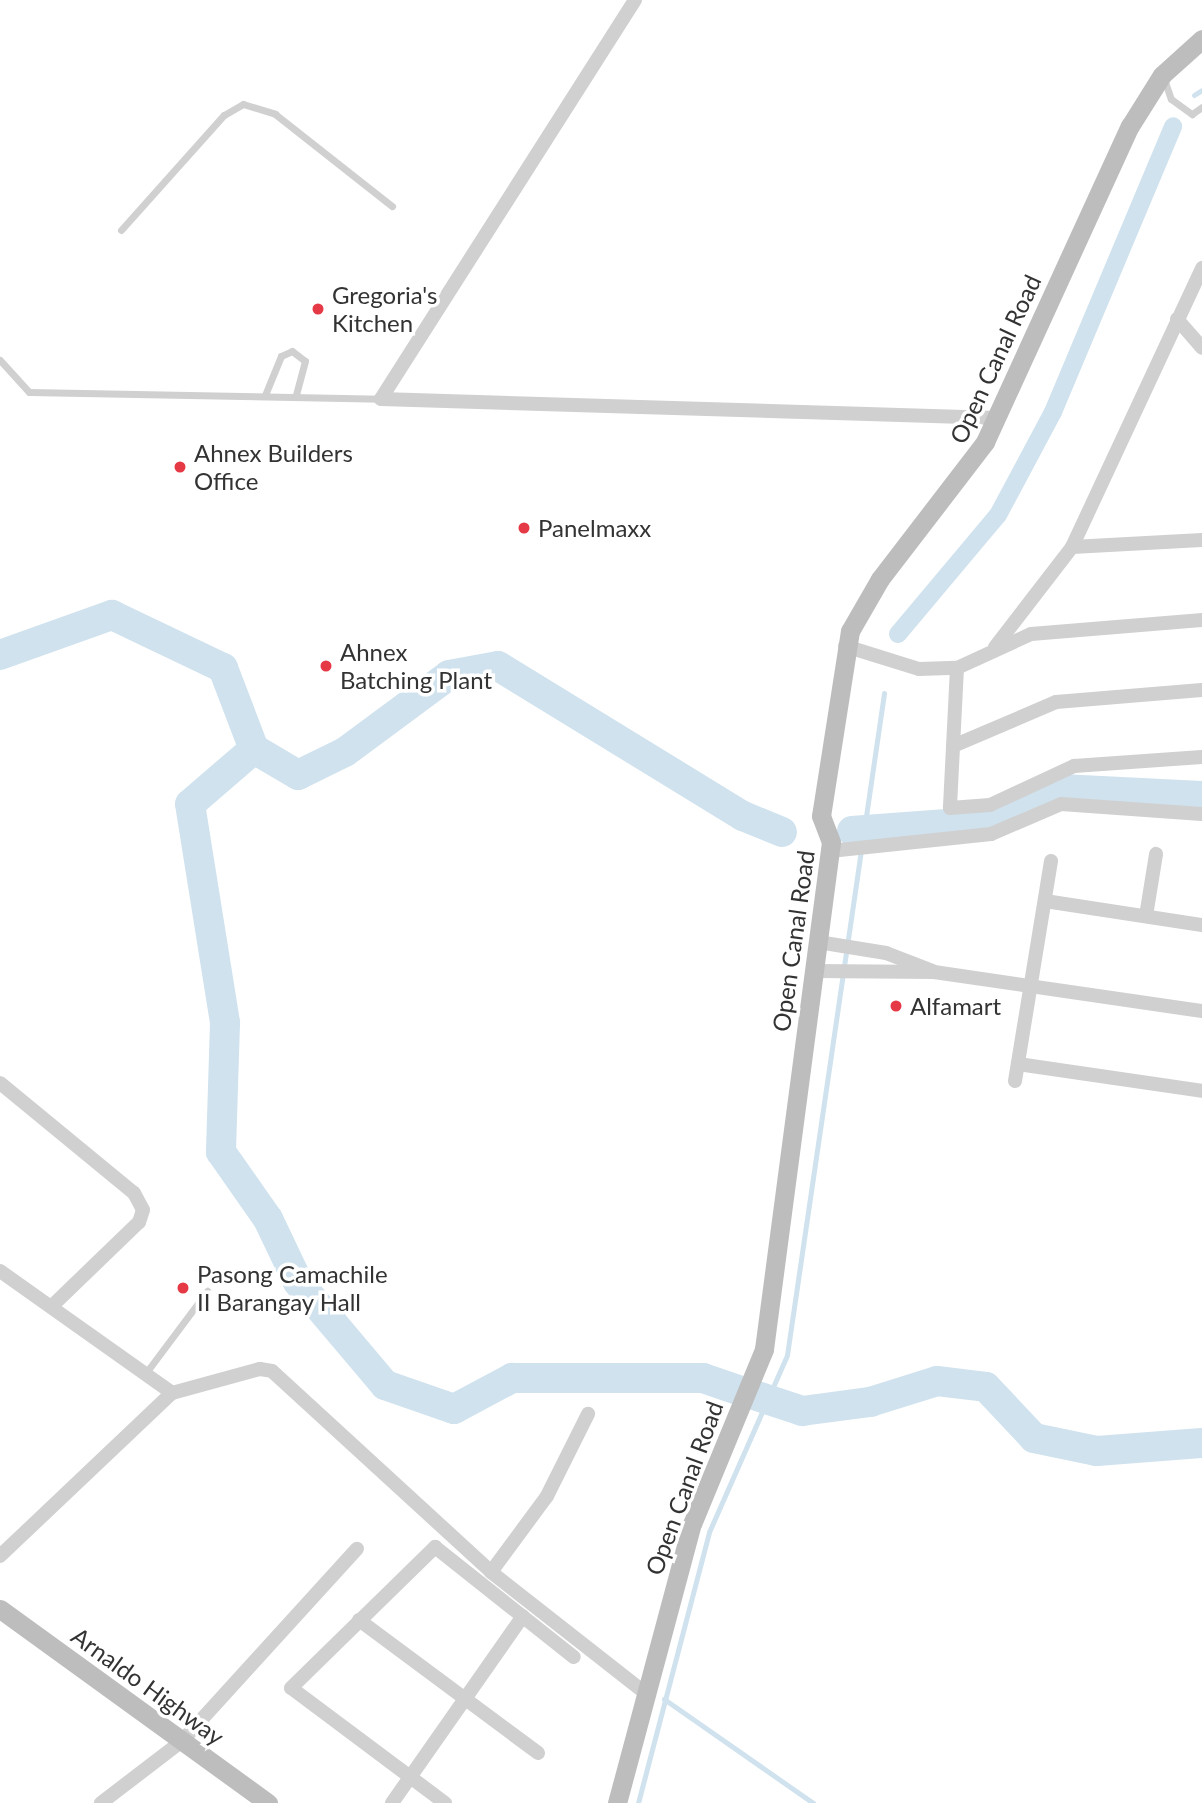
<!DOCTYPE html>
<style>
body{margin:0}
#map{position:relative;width:1202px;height:1803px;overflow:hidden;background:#fff;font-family:Lato,sans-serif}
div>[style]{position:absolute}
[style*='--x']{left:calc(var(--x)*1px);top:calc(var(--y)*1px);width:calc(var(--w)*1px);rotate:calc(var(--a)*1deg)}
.stream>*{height:5px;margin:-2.5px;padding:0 2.5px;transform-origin:2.5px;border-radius:2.5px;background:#cfe2ee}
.canal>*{height:18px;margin:-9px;padding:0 9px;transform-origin:9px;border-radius:9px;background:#cfe2ee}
.river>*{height:30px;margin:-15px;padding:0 15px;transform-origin:15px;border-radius:15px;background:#cfe2ee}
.service>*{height:7px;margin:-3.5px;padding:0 3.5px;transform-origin:3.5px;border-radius:3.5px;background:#d0d0d0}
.minor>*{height:14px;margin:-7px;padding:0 7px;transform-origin:7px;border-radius:7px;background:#d0d0d0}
.secondary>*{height:19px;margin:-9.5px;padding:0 9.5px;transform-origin:9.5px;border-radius:9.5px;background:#bdbdbd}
.dots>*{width:19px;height:19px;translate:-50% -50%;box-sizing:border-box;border:4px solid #fff;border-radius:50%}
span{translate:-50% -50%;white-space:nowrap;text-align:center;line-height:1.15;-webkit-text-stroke:7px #fff;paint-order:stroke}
.poi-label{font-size:24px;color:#333}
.left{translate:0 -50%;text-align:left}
.street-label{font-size:24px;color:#333}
</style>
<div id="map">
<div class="stream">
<i style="--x:1194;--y:95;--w:9;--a:-32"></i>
<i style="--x:664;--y:1699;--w:182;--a:34.9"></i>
<i style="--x:638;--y:1803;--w:280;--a:-75.3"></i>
<i style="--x:709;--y:1532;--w:193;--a:-66.2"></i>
<i style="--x:787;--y:1355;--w:669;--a:-81.66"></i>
</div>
<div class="canal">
<i style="--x:898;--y:634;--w:155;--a:-50"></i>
<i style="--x:998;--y:515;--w:117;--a:-61.9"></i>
<i style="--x:1053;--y:412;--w:310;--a:-67.2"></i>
</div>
<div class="river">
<i style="--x:0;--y:655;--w:119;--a:-19.7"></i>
<i style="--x:112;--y:615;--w:123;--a:25.5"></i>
<i style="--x:223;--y:668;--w:87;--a:69.1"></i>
<i style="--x:254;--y:749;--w:51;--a:30.6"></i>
<i style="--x:298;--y:775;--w:52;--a:-26.1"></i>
<i style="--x:345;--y:752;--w:129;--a:-36.5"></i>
<i style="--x:449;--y:675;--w:50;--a:-10.4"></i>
<i style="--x:498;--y:666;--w:287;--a:31.5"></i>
<i style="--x:743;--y:816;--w:42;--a:22.3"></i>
<i style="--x:254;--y:749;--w:84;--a:139.3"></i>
<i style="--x:190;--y:804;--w:222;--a:80.9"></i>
<i style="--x:225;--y:1023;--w:129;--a:91.8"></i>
<i style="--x:221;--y:1152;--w:82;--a:55"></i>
<i style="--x:268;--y:1219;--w:70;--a:64.5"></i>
<i style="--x:298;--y:1282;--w:135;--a:49.8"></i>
<i style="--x:385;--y:1385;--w:73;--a:19.2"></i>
<i style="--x:454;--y:1409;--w:66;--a:-28.1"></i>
<i style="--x:512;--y:1378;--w:191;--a:0"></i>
<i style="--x:703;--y:1378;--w:37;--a:19"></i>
<i style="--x:852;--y:831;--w:132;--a:-4.3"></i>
<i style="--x:984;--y:821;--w:83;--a:-22.6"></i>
<i style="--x:1061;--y:789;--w:141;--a:2.8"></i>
<i style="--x:754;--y:1395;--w:51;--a:18.4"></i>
<i style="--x:802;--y:1411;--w:69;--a:-7.5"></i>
<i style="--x:870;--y:1402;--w:70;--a:-17.4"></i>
<i style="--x:937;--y:1381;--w:49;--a:7"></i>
<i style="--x:986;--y:1387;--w:70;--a:46.7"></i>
<i style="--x:1034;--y:1438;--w:64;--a:11.7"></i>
<i style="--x:1097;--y:1451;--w:105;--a:-4.4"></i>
</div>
<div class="service">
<i style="--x:1164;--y:79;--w:21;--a:71"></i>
<i style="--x:1171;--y:99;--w:26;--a:36"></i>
<i style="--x:1192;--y:114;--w:12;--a:-35"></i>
<i style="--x:121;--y:230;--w:154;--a:-48.2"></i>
<i style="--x:224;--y:115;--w:22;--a:-30"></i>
<i style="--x:243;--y:104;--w:34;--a:17"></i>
<i style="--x:275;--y:114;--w:149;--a:38.2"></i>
<i style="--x:0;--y:360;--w:43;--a:47.8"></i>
<i style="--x:29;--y:392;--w:352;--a:1.1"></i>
<i style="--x:265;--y:395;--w:42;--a:-67.7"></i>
<i style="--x:281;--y:356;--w:12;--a:-24"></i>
<i style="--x:292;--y:351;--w:16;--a:38"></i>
<i style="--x:305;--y:361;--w:35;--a:105"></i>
<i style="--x:145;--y:1374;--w:104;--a:-53.2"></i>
</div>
<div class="minor">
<i style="--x:635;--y:0;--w:473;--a:122.5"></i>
<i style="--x:381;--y:399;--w:616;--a:1.77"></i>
<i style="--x:1177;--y:319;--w:38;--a:49"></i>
<i style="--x:1072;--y:547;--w:130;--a:-3.1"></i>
<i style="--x:845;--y:646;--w:77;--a:17.3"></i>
<i style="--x:919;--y:669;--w:38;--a:-2"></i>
<i style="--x:957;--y:668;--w:81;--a:-24.7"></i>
<i style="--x:1031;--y:634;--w:172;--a:-4.7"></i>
<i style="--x:995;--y:647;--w:126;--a:-52.4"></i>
<i style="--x:1072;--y:547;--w:308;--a:-65"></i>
<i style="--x:957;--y:668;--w:140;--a:92.9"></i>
<i style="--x:950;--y:808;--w:40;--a:-4.3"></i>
<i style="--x:990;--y:805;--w:93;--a:-24.9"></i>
<i style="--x:1074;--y:766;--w:128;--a:-4"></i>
<i style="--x:953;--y:746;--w:112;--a:-23.1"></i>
<i style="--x:1056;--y:702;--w:146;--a:-4.7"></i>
<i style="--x:830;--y:851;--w:162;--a:-6"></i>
<i style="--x:991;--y:834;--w:76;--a:-23.2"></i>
<i style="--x:1061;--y:804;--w:141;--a:4.1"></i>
<i style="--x:1045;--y:901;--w:159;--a:8.7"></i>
<i style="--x:1146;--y:916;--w:63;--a:-80.8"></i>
<i style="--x:818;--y:942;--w:69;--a:9.2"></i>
<i style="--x:886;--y:953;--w:50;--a:21"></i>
<i style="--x:814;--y:971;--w:120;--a:0.5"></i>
<i style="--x:934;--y:972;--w:271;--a:8.3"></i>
<i style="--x:1018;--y:1064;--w:186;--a:8.3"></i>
<i style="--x:1015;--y:1081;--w:223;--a:-80.7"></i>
<i style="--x:0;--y:1083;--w:173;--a:39.4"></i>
<i style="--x:134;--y:1193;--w:19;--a:62"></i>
<i style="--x:143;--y:1210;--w:13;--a:108"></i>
<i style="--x:139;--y:1222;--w:122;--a:136"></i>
<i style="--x:0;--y:1271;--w:211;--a:35.3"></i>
<i style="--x:0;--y:1556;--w:237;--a:-43.5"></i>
<i style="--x:172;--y:1393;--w:91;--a:-15.3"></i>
<i style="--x:260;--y:1369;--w:12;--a:9"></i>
<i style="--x:272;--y:1371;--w:297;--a:42.5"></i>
<i style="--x:491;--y:1572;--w:94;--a:-53.6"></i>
<i style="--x:547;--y:1496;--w:92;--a:-63.4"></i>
<i style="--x:491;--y:1572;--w:194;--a:38.1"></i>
<i style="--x:359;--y:1620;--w:223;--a:36.6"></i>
<i style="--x:101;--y:1803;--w:102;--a:-37.4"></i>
<i style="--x:182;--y:1741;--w:260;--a:-47.7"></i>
<i style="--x:392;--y:1803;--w:228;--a:-55"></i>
<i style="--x:445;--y:1803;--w:192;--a:-143.2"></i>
<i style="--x:291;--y:1688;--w:202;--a:-44.4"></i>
<i style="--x:435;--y:1547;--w:177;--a:38.4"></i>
</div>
<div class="secondary">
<i style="--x:0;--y:1609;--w:331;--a:35.9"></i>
<i style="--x:617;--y:1803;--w:289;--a:-75"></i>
<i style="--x:692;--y:1524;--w:189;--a:-67.6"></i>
<i style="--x:764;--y:1349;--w:511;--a:-82.47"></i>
<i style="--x:831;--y:842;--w:28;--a:-111"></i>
<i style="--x:821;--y:816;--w:187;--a:-81.1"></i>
<i style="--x:850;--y:631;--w:60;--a:-60"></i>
<i style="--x:880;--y:579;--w:173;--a:-52.5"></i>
<i style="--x:985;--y:442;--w:348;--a:-65.4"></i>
<i style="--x:1130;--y:126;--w:60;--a:-57.9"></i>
<i style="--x:1162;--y:75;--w:54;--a:-42"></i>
</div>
<div class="dots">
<i style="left:318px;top:309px;background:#e63946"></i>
<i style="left:180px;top:467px;background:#e63946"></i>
<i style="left:524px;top:528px;background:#e63946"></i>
<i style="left:326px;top:666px;background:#e63946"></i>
<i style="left:896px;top:1006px;background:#e63946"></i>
<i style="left:183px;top:1288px;background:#e63946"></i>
</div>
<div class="poi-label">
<span class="left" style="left:332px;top:309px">Gregoria's<br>Kitchen</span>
<span class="left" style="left:194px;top:467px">Ahnex Builders<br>Office</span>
<span class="left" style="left:538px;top:528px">Panelmaxx</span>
<span class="left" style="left:340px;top:666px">Ahnex<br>Batching Plant</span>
<span class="left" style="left:910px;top:1006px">Alfamart</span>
<span class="left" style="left:197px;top:1288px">Pasong Camachile<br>II Barangay Hall</span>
</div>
<div class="street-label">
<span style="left:995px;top:359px;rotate:-65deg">Open Canal Road</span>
<span style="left:793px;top:941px;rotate:-82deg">Open Canal Road</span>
<span style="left:684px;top:1488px;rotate:-70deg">Open Canal Road</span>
<span style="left:148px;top:1686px;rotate:36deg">Arnaldo Highway</span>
</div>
</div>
